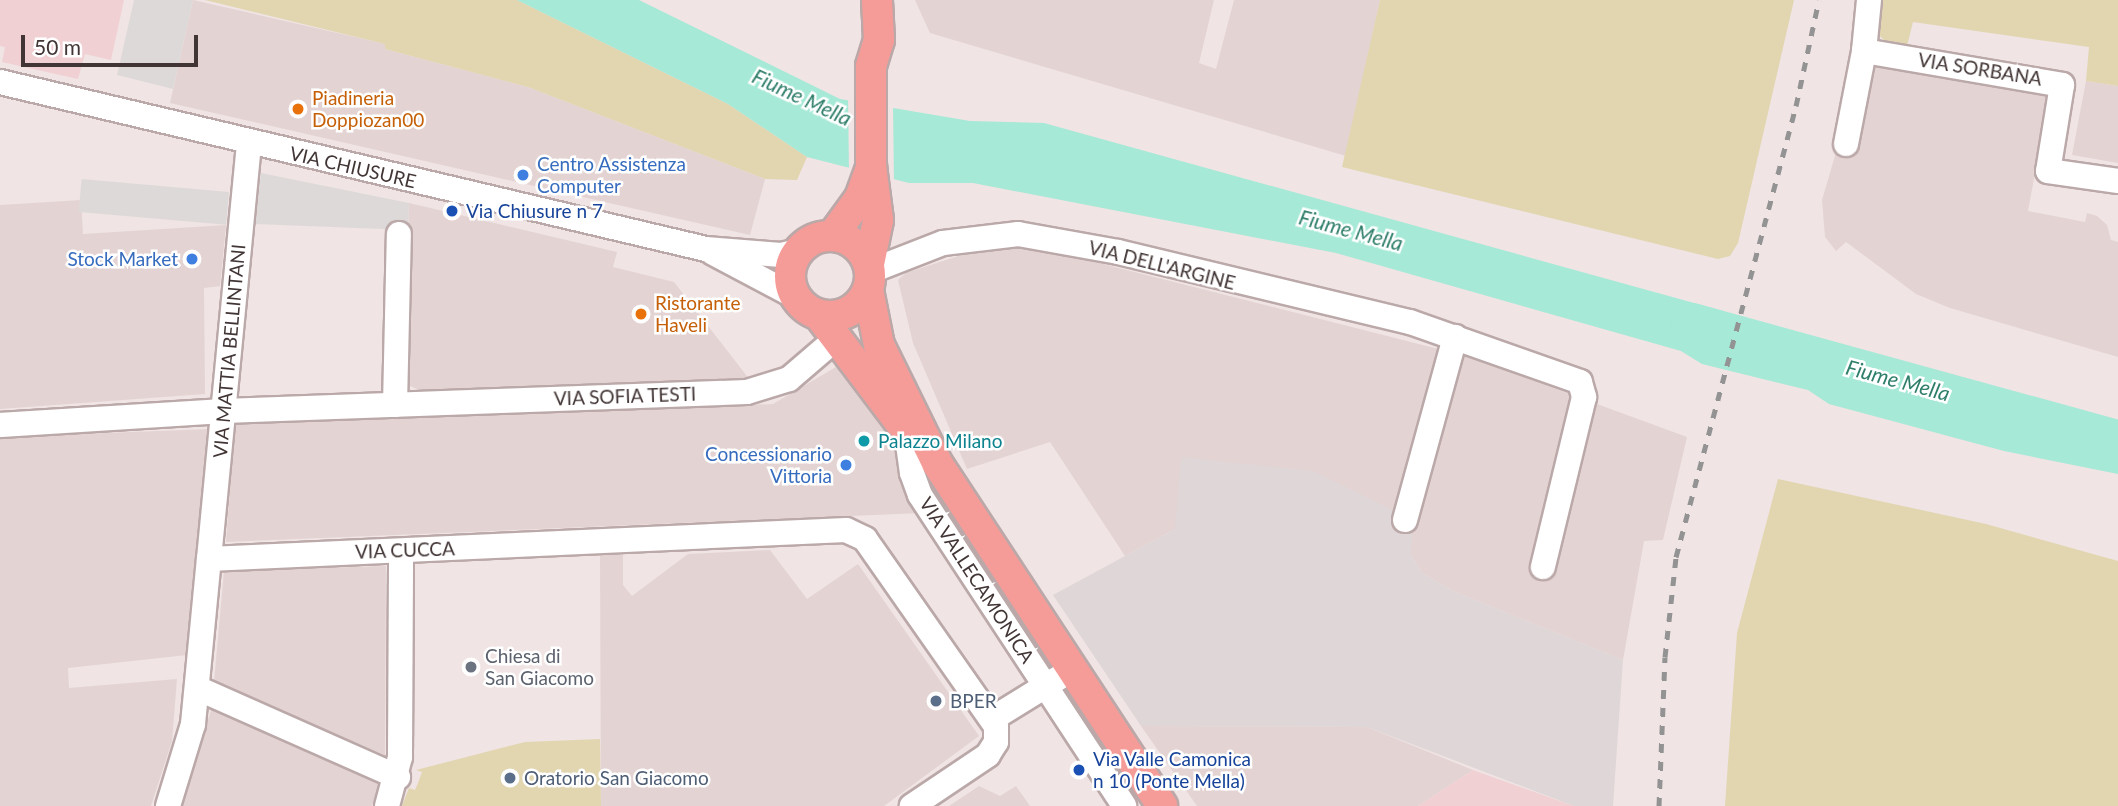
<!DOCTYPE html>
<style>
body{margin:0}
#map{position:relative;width:2118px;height:806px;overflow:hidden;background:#f0e4e4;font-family:Lato,sans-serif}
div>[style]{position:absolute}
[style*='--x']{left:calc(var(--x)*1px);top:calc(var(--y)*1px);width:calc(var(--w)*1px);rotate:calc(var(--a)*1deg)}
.residential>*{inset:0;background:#e4d3d3}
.commercial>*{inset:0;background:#f1d0d3}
.industrial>*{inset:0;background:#dfd6d7}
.green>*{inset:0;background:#e1d6b0}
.parking>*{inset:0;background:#ded9d9;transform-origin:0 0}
.water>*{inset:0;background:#a5e9d6}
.pier>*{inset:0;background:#f0e4e4}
.river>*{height:42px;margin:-21px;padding:0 21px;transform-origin:21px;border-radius:21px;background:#a5e9d6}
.roads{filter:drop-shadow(2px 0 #bba8a8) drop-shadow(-2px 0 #bba8a8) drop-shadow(0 2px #bba8a8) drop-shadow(0 -2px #bba8a8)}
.minor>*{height:24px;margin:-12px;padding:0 12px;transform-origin:12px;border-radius:12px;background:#fff}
.major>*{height:30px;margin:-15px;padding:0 15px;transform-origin:15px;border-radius:15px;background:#f59c98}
.major>.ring{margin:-15px;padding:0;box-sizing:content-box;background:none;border:30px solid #f59c98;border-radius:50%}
.rail>*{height:5px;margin-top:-2.5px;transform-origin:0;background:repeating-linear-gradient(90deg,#939393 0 9px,transparent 0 18px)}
.dots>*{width:19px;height:19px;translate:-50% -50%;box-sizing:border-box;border:4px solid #fff;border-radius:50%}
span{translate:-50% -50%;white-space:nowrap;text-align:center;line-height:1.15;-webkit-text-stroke:5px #fff;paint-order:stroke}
.street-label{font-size:19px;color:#423535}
.food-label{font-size:19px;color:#c56008}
.left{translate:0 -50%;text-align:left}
.shop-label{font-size:19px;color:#366cbe}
.right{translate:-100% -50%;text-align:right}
.transit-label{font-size:19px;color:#164399}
.culture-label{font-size:19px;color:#0d838f}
.worship-label{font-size:19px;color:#5b616d}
.service-label{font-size:19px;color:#4e5e75}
.water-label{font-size:21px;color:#2e7e6a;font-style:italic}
.scale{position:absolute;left:21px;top:35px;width:177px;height:32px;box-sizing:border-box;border:4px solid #423535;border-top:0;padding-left:9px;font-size:21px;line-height:24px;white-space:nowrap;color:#423535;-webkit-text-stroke:5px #fff;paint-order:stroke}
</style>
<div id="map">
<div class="residential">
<i style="clip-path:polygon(193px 0,386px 44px,385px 49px,528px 87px,765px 179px,750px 235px,170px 103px)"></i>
<i style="clip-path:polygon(915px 0,1214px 0,1199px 63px,1216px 69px,1234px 0,1380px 0,1346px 156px,930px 33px)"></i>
<i style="clip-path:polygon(1872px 66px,2050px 92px,2028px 211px,2085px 222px,2087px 213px,2097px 216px,2107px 225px,2111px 240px,2118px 242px,2118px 357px,1950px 308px,1916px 294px,1846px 242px,1836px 251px,1825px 237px,1822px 200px,1837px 149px,1854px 153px)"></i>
<i style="clip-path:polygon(2086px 81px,2118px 86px,2118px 163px,2072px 155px)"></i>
<i style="clip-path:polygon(81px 200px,83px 234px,226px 225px,220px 286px,204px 288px,205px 394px,0 409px,0 205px)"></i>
<i style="clip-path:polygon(409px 203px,617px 252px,613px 267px,674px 282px,750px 380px,429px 394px,403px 383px)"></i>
<i style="clip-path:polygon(1024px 244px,1466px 356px,1687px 437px,1663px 540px,1644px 541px,1623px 660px,1453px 591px,1422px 573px,1411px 555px,1175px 529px,1125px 556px,1050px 442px,967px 469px,913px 343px,898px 280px,906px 273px,989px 246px)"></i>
<i style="clip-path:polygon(836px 367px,899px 451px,921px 513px,226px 542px,235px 424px,773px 404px)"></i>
<i style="clip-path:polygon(210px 429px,187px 655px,68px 668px,69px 688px,177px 679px,172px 741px,151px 806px,0 806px,0 437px)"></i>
<i style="clip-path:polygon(770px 550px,807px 599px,858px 564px,979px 736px,884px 806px,601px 806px,600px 555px,623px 555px,623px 585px,632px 596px,688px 554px)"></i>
<i style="clip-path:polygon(386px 566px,385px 755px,214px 682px,224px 571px)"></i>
<i style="clip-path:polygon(212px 707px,382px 783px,372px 806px,182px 806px)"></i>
<i style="clip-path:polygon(1141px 726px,1367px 727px,1473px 770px,1418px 806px,1197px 806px)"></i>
<i style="clip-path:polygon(979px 786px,1000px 796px,1016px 786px,1030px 806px,949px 806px)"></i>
</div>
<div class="commercial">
<i style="clip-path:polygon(0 0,124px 0,111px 60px,85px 54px,78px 79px,2px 62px,5px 47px,0 46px)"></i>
<i style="clip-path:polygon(1473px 770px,1574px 806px,1418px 806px)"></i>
</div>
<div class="industrial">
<i style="clip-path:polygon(1181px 457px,1313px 471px,1413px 520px,1411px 555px,1422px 573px,1453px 591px,1623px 660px,1613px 806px,1574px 806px,1367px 727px,1141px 726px,1053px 595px,1175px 529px)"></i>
</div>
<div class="green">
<i style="clip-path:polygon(205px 0,517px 0,728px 104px,807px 157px,797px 180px,765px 179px,528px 87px,385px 49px,385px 44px)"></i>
<i style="clip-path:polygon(1380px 0,1794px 0,1738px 243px,1730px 256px,1718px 259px,1342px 167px)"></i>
<i style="clip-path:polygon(1883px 0,2118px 0,2118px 86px,2086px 81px,2089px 47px,1913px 22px,1907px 46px,1886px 42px,1879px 35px)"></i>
<i style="clip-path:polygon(1778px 479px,1986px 524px,2118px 561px,2118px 806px,1725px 806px,1737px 633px)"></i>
<i style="clip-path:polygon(600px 739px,601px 806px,402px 806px,409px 788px,415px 790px,418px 783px,422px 772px,416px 770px,525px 742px)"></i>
</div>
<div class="parking">
<i style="clip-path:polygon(134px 0,193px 0,173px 89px,117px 75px)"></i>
<i style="clip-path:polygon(261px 173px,409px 203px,408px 230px,255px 224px)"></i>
<i style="left:229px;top:192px;width:33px;height:148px;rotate:95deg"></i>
</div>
<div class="water">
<i style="clip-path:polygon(517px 0,639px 0,840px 99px,970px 121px,1044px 123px,1723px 311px,1748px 341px,1764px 351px,1892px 375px,1950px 397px,2020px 400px,2118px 425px,2118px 474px,2004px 451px,1829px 404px,1808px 390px,1702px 364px,1681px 351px,1336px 253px,973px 183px,909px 183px,807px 157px,728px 104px)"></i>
</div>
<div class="pier">
<i style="clip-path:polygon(848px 97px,893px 104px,894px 183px,849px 173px)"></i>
</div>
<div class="river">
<i style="--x:1692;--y:324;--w:442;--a:15.4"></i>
</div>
<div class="roads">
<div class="minor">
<i style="--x:1869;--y:0;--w:51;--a:95.6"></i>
<i style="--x:1864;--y:51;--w:201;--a:9.7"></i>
<i style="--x:2062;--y:85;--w:87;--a:99.2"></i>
<i style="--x:2048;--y:171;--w:71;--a:8.1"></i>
<i style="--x:0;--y:82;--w:725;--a:13.31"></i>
<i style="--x:706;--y:249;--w:75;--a:4.6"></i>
<i style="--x:781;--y:255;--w:17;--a:-13"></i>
<i style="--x:1846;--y:144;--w:95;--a:-79"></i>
<i style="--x:713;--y:253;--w:94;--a:27.9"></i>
<i style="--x:871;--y:271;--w:77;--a:-21.3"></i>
<i style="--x:943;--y:243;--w:76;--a:-6.8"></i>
<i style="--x:1018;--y:234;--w:102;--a:10.2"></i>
<i style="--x:1118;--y:252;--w:300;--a:13.5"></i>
<i style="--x:1410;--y:322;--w:180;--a:19.4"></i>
<i style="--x:1580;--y:382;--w:16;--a:75"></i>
<i style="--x:1584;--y:397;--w:175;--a:103.6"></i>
<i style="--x:395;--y:405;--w:171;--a:-88.7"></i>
<i style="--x:0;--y:425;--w:224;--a:-3.6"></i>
<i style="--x:224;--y:411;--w:523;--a:-2.08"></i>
<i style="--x:747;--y:392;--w:44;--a:-17.2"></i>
<i style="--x:789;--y:379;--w:65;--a:-40.6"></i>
<i style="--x:906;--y:430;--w:43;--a:82.1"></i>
<i style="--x:912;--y:473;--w:23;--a:70"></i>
<i style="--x:920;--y:495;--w:372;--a:56.7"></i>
<i style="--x:1405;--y:520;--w:190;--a:-74.7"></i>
<i style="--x:209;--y:559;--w:418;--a:-84.5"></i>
<i style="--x:197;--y:688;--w:220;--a:23.9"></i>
<i style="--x:992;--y:719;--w:80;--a:-31.7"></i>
<i style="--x:168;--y:806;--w:86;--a:-73"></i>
<i style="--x:193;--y:724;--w:166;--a:-84.5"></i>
<i style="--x:209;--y:559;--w:638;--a:-2.61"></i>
<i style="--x:846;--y:530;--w:21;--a:25"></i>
<i style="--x:865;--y:539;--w:228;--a:55"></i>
<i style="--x:996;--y:726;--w:16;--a:90"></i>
<i style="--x:996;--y:742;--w:15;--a:122"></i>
<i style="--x:988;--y:755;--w:92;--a:146.1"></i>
<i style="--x:387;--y:806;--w:51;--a:-75.1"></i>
<i style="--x:400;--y:757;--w:206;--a:-89.7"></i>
</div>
<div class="major">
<i style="--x:833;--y:235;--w:46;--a:-53.9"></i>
<i style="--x:860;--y:198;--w:33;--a:-70"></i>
<i class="ring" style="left:790px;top:236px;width:50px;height:50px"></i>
<i style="--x:869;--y:264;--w:45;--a:-78.4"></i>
<i style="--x:878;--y:220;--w:54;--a:-97.4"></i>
<i style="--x:871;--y:166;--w:100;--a:-90"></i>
<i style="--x:871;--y:66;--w:27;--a:-73"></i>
<i style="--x:879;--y:40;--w:40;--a:-92.9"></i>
<i style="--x:868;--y:290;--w:56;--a:78.7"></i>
<i style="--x:879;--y:345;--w:131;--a:63.8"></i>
<i style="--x:937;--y:463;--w:410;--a:56.7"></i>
<i style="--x:819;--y:315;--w:136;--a:53"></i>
</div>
</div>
<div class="rail">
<i style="--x:1659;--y:806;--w:149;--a:-87.7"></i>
<i style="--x:1665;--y:657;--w:101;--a:-83.7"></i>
<i style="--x:1676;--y:557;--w:467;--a:-75.1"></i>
<i style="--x:1796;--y:106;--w:108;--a:-77.8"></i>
</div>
<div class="dots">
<i style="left:298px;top:109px;background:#e8710a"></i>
<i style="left:523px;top:175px;background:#3f7fe0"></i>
<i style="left:452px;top:211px;background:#1a4fb4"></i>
<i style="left:192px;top:259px;background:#3f7fe0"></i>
<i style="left:641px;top:314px;background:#e8710a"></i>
<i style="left:864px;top:441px;background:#0f9aa8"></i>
<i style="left:846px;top:465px;background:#3f7fe0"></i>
<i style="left:471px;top:667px;background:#6b7280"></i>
<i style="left:936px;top:701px;background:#5c6f8a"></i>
<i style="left:1079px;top:770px;background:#1a4fb4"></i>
<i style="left:510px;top:778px;background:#5c6f8a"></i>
</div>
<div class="street-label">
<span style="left:1980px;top:69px;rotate:9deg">VIA SORBANA</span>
<span style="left:353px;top:167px;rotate:13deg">VIA CHIUSURE</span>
<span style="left:1162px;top:265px;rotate:14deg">VIA DELL'ARGINE</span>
<span style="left:229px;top:351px;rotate:-85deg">VIA MATTIA BELLINTANI</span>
<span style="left:625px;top:396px;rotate:-2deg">VIA SOFIA TESTI</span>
<span style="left:405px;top:550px;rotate:-2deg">VIA CUCCA</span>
<span style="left:977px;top:580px;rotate:57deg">VIA VALLECAMONICA</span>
</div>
<div class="food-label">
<span class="left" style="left:312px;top:109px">Piadineria<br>Doppiozan00</span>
<span class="left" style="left:655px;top:314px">Ristorante<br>Haveli</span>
</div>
<div class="shop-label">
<span class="left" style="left:537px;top:175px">Centro Assistenza<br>Computer</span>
<span class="right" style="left:178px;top:259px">Stock Market</span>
<span class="right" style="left:832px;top:465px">Concessionario<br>Vittoria</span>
</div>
<div class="transit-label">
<span class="left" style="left:466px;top:211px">Via Chiusure n 7</span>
<span class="left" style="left:1093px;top:770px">Via Valle Camonica<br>n 10 (Ponte Mella)</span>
</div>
<div class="culture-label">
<span class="left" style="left:878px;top:441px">Palazzo Milano</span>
</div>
<div class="worship-label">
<span class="left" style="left:485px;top:667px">Chiesa di<br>San Giacomo</span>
</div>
<div class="service-label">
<span class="left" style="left:950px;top:701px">BPER</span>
<span class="left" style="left:524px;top:778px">Oratorio San Giacomo</span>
</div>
<div class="water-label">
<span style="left:802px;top:97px;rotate:25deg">Fiume Mella</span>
<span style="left:1351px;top:230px;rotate:15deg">Fiume Mella</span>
<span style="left:1898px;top:380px;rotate:15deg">Fiume Mella</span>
</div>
<div class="scale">50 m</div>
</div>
